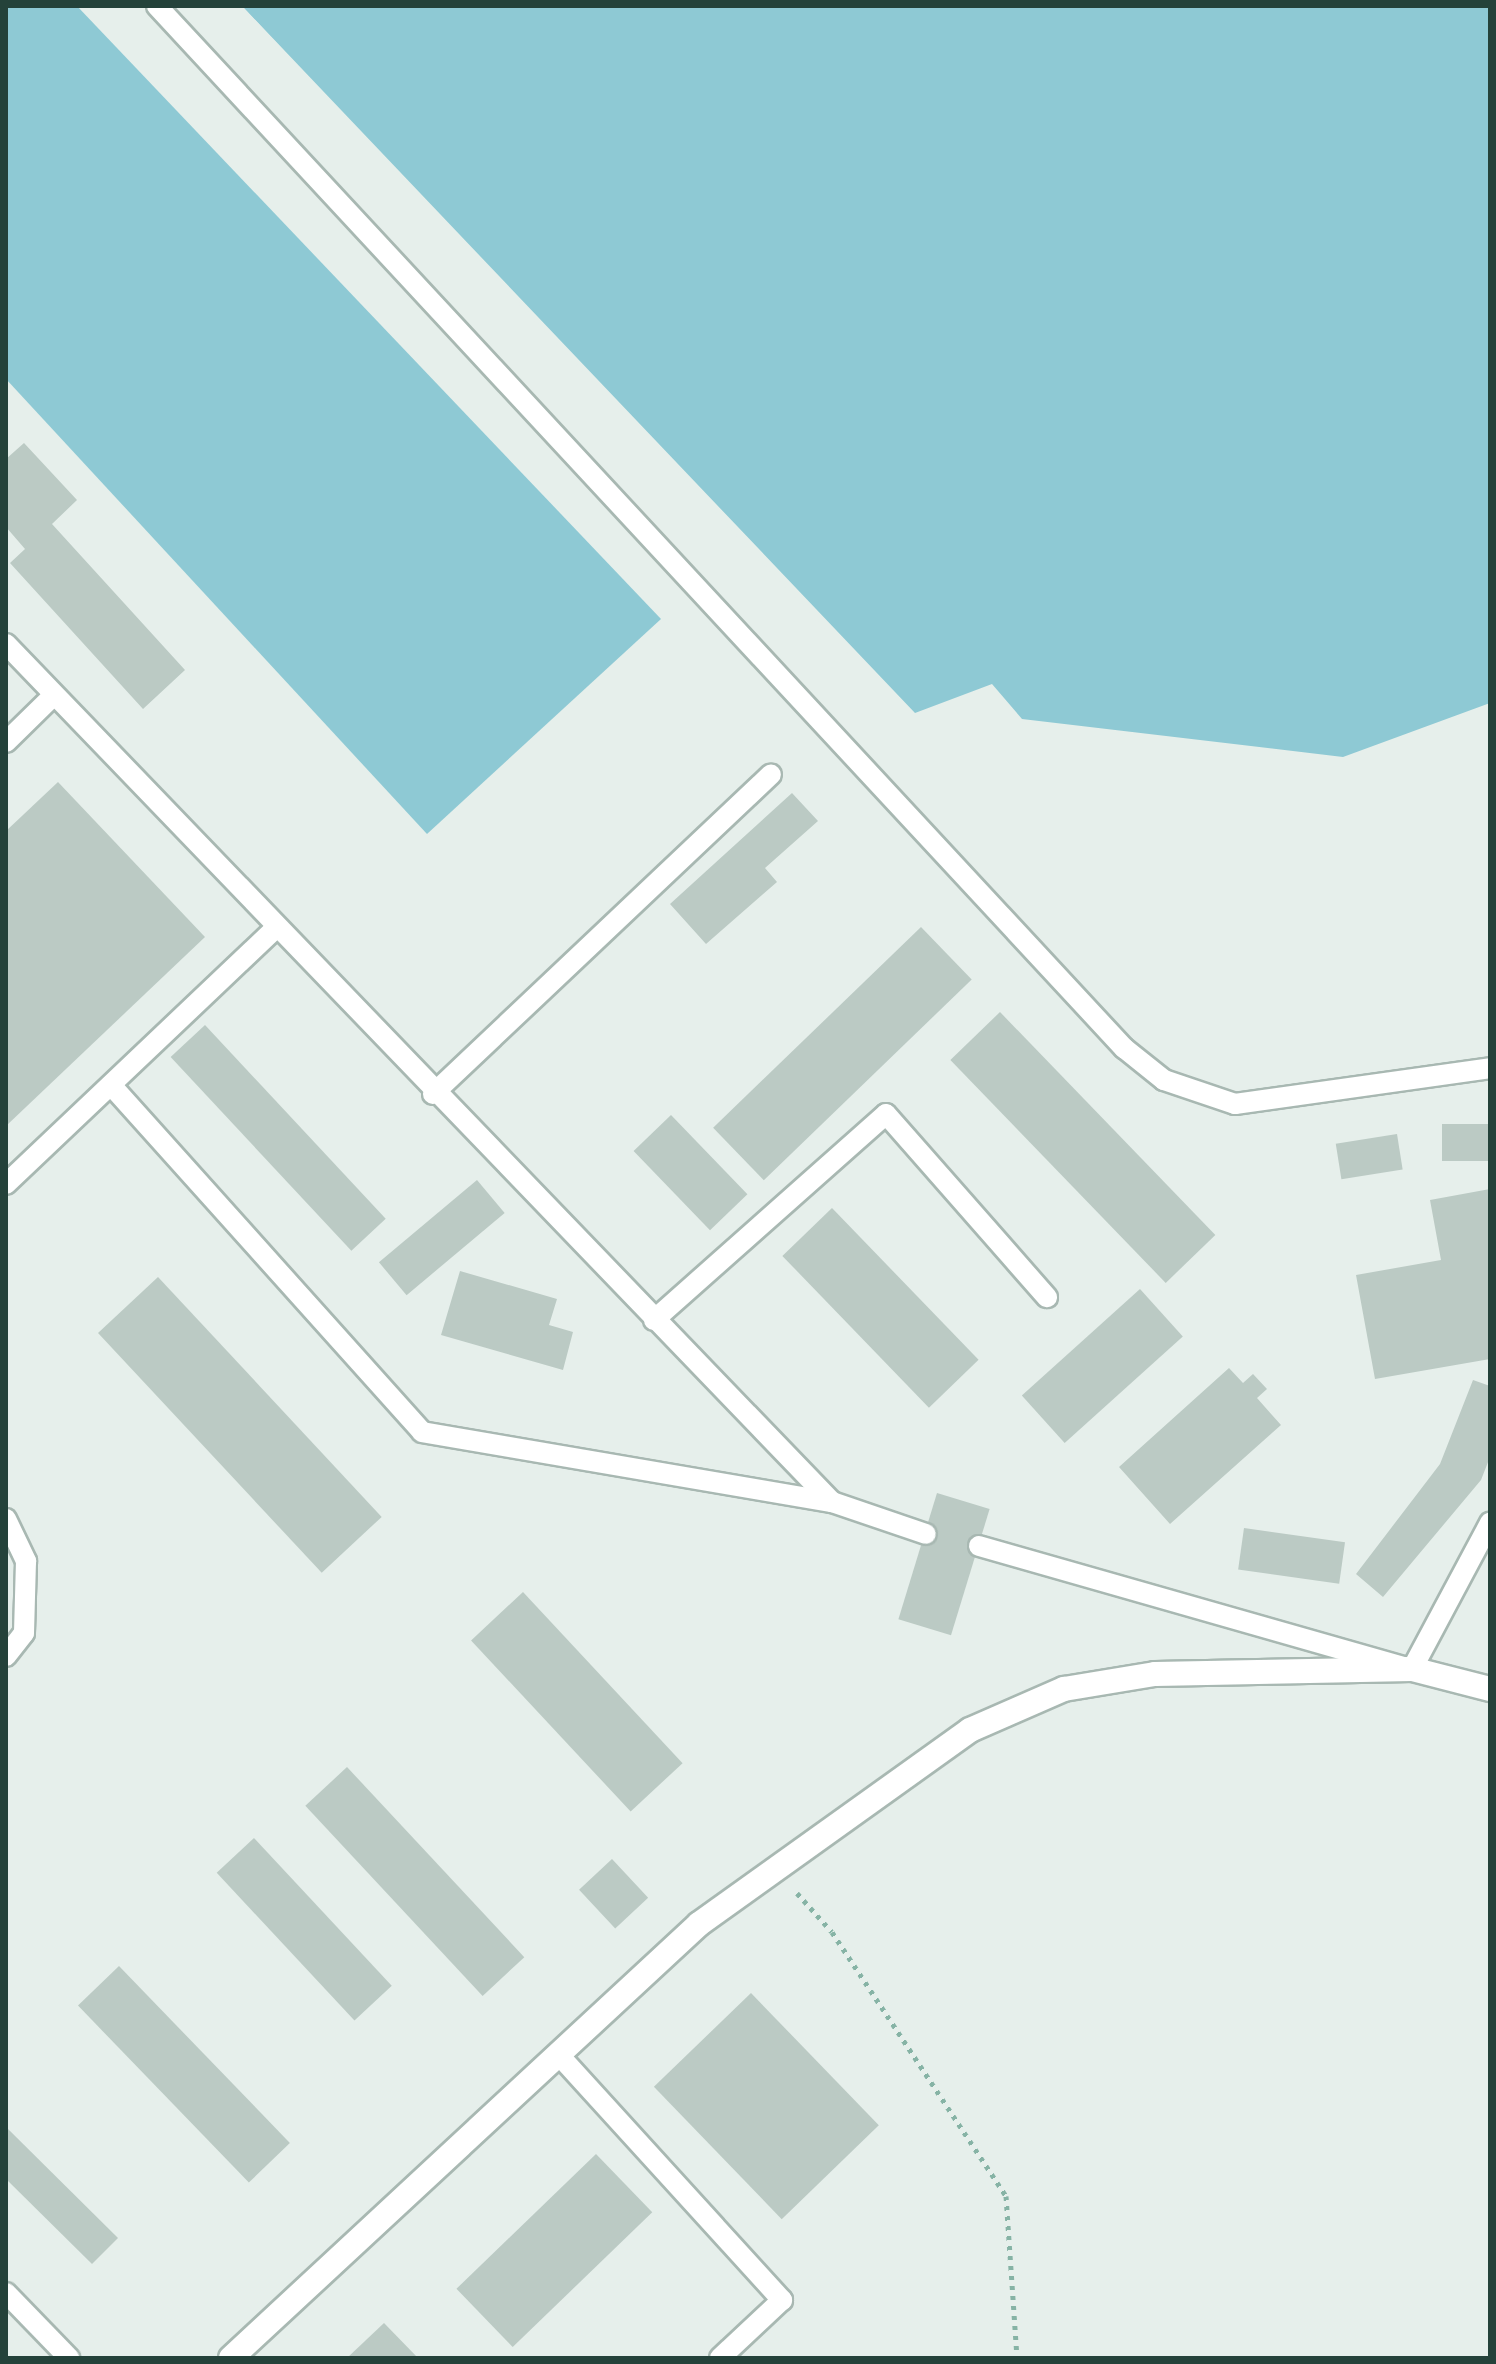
<!DOCTYPE html>
<style>
body{margin:0}
#map{position:relative;width:1496px;height:2364px;overflow:hidden;background:#e6efeb;font-family:Quicksand,sans-serif}
div>[style]{position:absolute}
[style*='--x']{left:calc(var(--x)*1px);top:calc(var(--y)*1px);width:calc(var(--w)*1px);rotate:calc(var(--a)*1deg)}
.water>*{inset:0;background:#8ec9d4}
.pier>*{inset:0;background:#e6efeb}
.building>*{inset:0;background:#bbcac4;transform-origin:0 0}
.path>*{height:5px;margin-top:-2.5px;transform-origin:0;background:repeating-linear-gradient(90deg,#86b3a5 0 4px,transparent 0 10px)}
.roads{filter:drop-shadow(2px 0 #a8b8b2) drop-shadow(-2px 0 #a8b8b2) drop-shadow(0 2px #a8b8b2) drop-shadow(0 -2px #a8b8b2)}
.service>*{height:20px;margin:-10px;padding:0 10px;transform-origin:10px;border-radius:10px;background:#fff}
.minor>*{height:24px;margin:-12px;padding:0 12px;transform-origin:12px;border-radius:12px;background:#fff}
span{translate:-50% -50%;white-space:nowrap;text-align:center;line-height:1.15;-webkit-text-stroke:8px #f7fbf9;paint-order:stroke}
.frame{position:absolute;inset:0;border:8px solid #24423a;pointer-events:none}
</style>
<div id="map">
<div class="water">
<i style="clip-path:polygon(6px 6px,77px 6px,661px 619px,427px 834px,6px 379px)"></i>
<i style="clip-path:polygon(242px 6px,1490px 6px,1490px 703px,1343px 757px,1022px 719px,992px 684px,915px 713px)"></i>
</div>
<div class="pier">
<i style="clip-path:polygon(238px 6px,242px 6px,853px 659px,831px 637px)"></i>
</div>
<div class="building">
<i style="clip-path:polygon(24px 443px,77px 500px,52px 524px,185px 670px,143px 709px,10px 563px,25px 549px,6px 527px,6px 459px)"></i>
<i style="clip-path:polygon(58px 782px,205px 937px,6px 1126px,6px 831px)"></i>
<i style="clip-path:polygon(792px 793px,818px 821px,765px 868px,777px 882px,706px 944px,670px 904px)"></i>
<i style="left:921px;top:927px;width:73px;height:289px;rotate:46deg"></i>
<i style="left:1000px;top:1012px;width:310px;height:69px;rotate:46deg"></i>
<i style="left:205px;top:1025px;width:265px;height:47px;rotate:47deg"></i>
<i style="left:671px;top:1115px;width:110px;height:52px;rotate:46deg"></i>
<i style="left:1490px;top:1124px;width:37px;height:48px;rotate:90deg"></i>
<i style="left:1397px;top:1134px;width:36px;height:62px;rotate:81deg"></i>
<i style="left:477px;top:1180px;width:43px;height:128px;rotate:50deg"></i>
<i style="clip-path:polygon(1490px 1189px,1490px 1359px,1375px 1379px,1356px 1275px,1441px 1260px,1430px 1200px)"></i>
<i style="left:832px;top:1208px;width:211px;height:69px;rotate:46deg"></i>
<i style="clip-path:polygon(460px 1271px,557px 1299px,549px 1325px,573px 1332px,563px 1370px,441px 1335px)"></i>
<i style="left:158px;top:1277px;width:328px;height:82px;rotate:47deg"></i>
<i style="left:1140px;top:1289px;width:64px;height:159px;rotate:48deg"></i>
<i style="clip-path:polygon(1229px 1368px,1243px 1383px,1253px 1374px,1267px 1389px,1257px 1398px,1281px 1425px,1170px 1524px,1119px 1467px)"></i>
<i style="clip-path:polygon(1473px 1380px,1490px 1386px,1490px 1457px,1481px 1480px,1383px 1597px,1356px 1574px,1440px 1464px)"></i>
<i style="left:937px;top:1493px;width:55px;height:132px;rotate:17deg"></i>
<i style="left:1244px;top:1528px;width:102px;height:42px;rotate:8deg"></i>
<i style="left:523px;top:1592px;width:234px;height:71px;rotate:47deg"></i>
<i style="left:347px;top:1767px;width:260px;height:57px;rotate:47deg"></i>
<i style="left:254px;top:1838px;width:202px;height:51px;rotate:47deg"></i>
<i style="left:612px;top:1859px;width:53px;height:45px;rotate:47deg"></i>
<i style="left:119px;top:1966px;width:246px;height:57px;rotate:46deg"></i>
<i style="left:751px;top:1993px;width:184px;height:135px;rotate:46deg"></i>
<i style="clip-path:polygon(6px 2127px,118px 2238px,92px 2264px,6px 2179px)"></i>
<i style="left:596px;top:2154px;width:81px;height:194px;rotate:46deg"></i>
<i style="clip-path:polygon(384px 2323px,418px 2358px,347px 2358px)"></i>
</div>
<div class="path">
<i style="--x:797;--y:1893;--w:52;--a:48.1"></i>
<i style="--x:832;--y:1932;--w:316;--a:56.6"></i>
<i style="--x:1006;--y:2196;--w:162;--a:86.1"></i>
</div>
<div class="roads">
<div class="service">
<i style="--x:157;--y:6;--w:1422;--a:47.14"></i>
<i style="--x:1124;--y:1048;--w:51;--a:38.7"></i>
<i style="--x:1164;--y:1080;--w:75;--a:18.7"></i>
<i style="--x:1235;--y:1104;--w:258;--a:-8"></i>
<i style="--x:6;--y:644;--w:1191;--a:46.09"></i>
<i style="--x:832;--y:1502;--w:99;--a:18.8"></i>
<i style="--x:6;--y:742;--w:67;--a:-44.4"></i>
<i style="--x:111;--y:1085;--w:466;--a:48.1"></i>
<i style="--x:422;--y:1432;--w:416;--a:9.7"></i>
<i style="--x:433;--y:1094;--w:465;--a:-43.4"></i>
<i style="--x:6;--y:1184;--w:369;--a:-43.5"></i>
<i style="--x:654;--y:1320;--w:310;--a:-41.6"></i>
<i style="--x:886;--y:1114;--w:244;--a:48.7"></i>
<i style="--x:6;--y:1519;--w:47;--a:64.5"></i>
<i style="--x:26;--y:1561;--w:72;--a:91.6"></i>
<i style="--x:24;--y:1633;--w:29;--a:128"></i>
<i style="--x:979;--y:1546;--w:450;--a:15.9"></i>
<i style="--x:1412;--y:1669;--w:166;--a:-61.9"></i>
<i style="--x:558;--y:2054;--w:333;--a:47.7"></i>
<i style="--x:782;--y:2300;--w:85;--a:136.9"></i>
<i style="--x:6;--y:2293;--w:91;--a:45.9"></i>
</div>
<div class="minor">
<i style="--x:231;--y:2358;--w:638;--a:-42.84"></i>
<i style="--x:699;--y:1924;--w:333;--a:-35.6"></i>
<i style="--x:970;--y:1730;--w:103;--a:-23.6"></i>
<i style="--x:1064;--y:1689;--w:92;--a:-9.4"></i>
<i style="--x:1155;--y:1674;--w:257;--a:-1.1"></i>
<i style="--x:1412;--y:1669;--w:81;--a:14.4"></i>
</div>
</div>
<div class="frame"></div>
</div>
